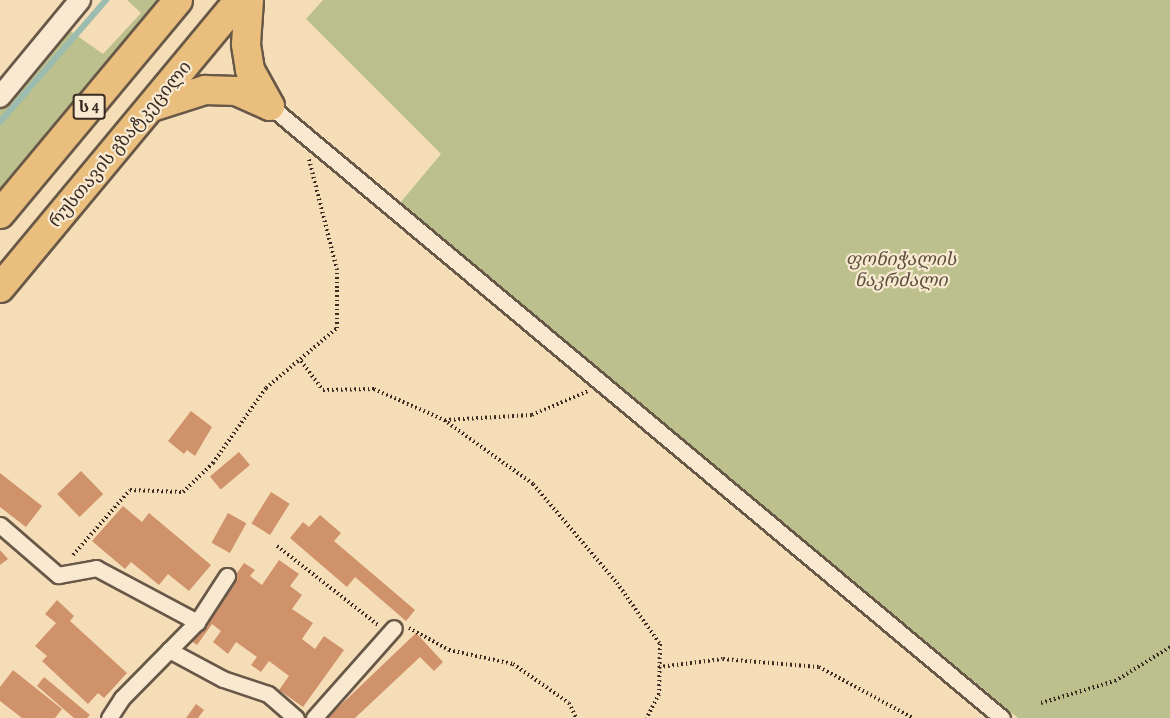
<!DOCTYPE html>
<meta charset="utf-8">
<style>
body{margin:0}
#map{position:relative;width:1170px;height:718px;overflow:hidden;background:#f4ddb7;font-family:Alegreya,"Noto Serif Georgian",serif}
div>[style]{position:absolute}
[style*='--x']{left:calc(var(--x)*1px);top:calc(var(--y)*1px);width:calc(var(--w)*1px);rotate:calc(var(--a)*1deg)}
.green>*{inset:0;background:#bcc08d}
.stream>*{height:6px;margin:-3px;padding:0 3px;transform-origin:3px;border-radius:3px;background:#9cbcaf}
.building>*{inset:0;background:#d0926a;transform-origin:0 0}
.path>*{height:4px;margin-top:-2px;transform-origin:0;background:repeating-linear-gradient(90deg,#3a2c23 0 1.5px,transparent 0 4.5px)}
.roads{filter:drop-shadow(2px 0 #685848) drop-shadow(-2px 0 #685848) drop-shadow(0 2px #685848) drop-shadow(0 -2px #685848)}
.minor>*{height:15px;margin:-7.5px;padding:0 7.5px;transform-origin:7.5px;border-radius:7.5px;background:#f8e9d0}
.tertiary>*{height:20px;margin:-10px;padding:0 10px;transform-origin:10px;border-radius:10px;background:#f8e9d0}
.motorway>*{height:28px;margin:-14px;padding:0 14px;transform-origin:14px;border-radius:14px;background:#eabe7c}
span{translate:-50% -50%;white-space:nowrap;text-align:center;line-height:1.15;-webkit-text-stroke:4.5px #f8e9d0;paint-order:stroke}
.shield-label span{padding:2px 4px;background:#f8e9d0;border:2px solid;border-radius:4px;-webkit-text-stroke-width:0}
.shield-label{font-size:16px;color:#3a2c23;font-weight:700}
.street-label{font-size:18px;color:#3a2c23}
.park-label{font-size:18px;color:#5a513e;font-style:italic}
</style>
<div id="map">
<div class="green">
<i style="clip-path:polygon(127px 0,162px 0,0 191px,0 109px,69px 30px,103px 54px,141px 13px)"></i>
<i style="clip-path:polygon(323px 0,1170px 0,1170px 718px,1018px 718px,400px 203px,441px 154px,306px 19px)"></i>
</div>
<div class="stream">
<i style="--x:0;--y:122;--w:162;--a:-49"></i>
</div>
<div class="building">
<i style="clip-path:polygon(191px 411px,212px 427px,195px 456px,187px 450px,184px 454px,168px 441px)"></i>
<i style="left:239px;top:452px;width:17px;height:38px;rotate:50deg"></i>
<i style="left:81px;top:471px;width:32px;height:33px;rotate:46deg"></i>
<i style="clip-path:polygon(0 473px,42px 506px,26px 527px,0 507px)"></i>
<i style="left:271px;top:492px;width:22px;height:37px;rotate:32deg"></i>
<i style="clip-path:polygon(123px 506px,142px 522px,149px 513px,211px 565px,189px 591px,168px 574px,159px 585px,131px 562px,125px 569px,92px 541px)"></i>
<i style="left:228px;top:513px;width:21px;height:34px;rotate:29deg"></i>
<i style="clip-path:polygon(320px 515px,341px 533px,334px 541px,415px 610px,406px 621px,355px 577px,347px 587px,290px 538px,303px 522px,309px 527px)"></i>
<i style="clip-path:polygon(0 550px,8px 559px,0 565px)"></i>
<i style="clip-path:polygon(279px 560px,299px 574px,290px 586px,302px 595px,292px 609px,313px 623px,302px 639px,315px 649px,324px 636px,344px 650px,303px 707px,279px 690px,289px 676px,269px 661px,261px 672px,251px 665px,257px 657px,236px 642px,228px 654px,213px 642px,221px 631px,212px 624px,197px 645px,190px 640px,244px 563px,255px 570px,250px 576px,262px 585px)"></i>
<i style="clip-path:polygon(57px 600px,74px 616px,70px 621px,127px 673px,104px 698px,98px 693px,88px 704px,42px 661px,47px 656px,35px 646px,56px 623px,45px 614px)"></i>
<i style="clip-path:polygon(416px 633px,443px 662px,434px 671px,420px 657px,355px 718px,327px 718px)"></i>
<i style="clip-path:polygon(13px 670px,62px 709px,55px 718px,22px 718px,0 701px,0 687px)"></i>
<i style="clip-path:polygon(44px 677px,90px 715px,87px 718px,74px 718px,37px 686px)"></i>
<i style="clip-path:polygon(196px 704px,204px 710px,198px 718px,186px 718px)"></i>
</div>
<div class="path">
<i style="--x:301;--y:361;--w:36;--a:53"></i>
<i style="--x:323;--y:390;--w:51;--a:-1.1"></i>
<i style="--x:374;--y:389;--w:77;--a:23.9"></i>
<i style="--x:444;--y:420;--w:110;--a:35.7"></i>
<i style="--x:533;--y:484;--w:130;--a:49.7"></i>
<i style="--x:617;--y:583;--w:75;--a:54.8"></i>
<i style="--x:660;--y:644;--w:50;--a:91.1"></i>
<i style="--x:659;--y:694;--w:27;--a:117"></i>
<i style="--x:445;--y:420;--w:87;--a:-3.3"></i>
<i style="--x:532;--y:415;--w:61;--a:-23.2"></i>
<i style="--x:277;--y:546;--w:128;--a:38"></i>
<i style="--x:73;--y:555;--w:86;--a:-48.8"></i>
<i style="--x:130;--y:490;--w:53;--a:2.2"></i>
<i style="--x:183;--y:492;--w:42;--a:-44"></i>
<i style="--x:213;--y:463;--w:92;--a:-54.8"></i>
<i style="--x:266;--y:388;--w:93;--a:-40.2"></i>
<i style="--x:337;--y:328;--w:58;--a:-90"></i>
<i style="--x:337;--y:270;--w:114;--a:-104.2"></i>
<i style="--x:409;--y:628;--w:46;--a:28.8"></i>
<i style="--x:449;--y:650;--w:66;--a:12.3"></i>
<i style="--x:513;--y:664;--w:68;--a:34.9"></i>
<i style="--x:569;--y:703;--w:17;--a:65"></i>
<i style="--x:659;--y:667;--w:64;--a:-7.1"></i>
<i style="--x:723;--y:659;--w:96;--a:4.8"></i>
<i style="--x:819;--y:667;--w:107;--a:28.5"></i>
<i style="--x:1041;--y:703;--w:77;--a:-16.6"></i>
<i style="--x:1115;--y:681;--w:65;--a:-31.7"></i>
</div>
<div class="roads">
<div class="minor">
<i style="--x:270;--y:106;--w:954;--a:39.9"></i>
<i style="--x:0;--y:525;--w:77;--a:40.8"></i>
<i style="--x:58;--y:575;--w:39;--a:-10"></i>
<i style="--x:96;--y:568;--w:115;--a:28.1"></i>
<i style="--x:169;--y:650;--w:61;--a:28.2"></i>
<i style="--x:223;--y:679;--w:47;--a:18.4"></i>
<i style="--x:268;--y:694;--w:37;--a:41"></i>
<i style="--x:109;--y:718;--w:24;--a:-57"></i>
<i style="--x:122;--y:698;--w:107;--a:-45.4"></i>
<i style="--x:197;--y:622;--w:55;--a:-56.9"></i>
<i style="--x:314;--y:718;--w:120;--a:-48.4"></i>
</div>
<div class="tertiary">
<i style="--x:0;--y:97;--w:126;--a:-50.5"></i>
</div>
<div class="motorway">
<i style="--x:152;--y:107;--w:56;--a:-17.8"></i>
<i style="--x:205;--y:90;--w:31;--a:2"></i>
<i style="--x:236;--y:91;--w:37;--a:24"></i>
<i style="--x:270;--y:106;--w:41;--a:-119.1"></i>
<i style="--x:250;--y:70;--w:26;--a:-99"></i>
<i style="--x:246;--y:44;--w:44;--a:-86.1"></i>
<i style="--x:0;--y:214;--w:278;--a:-50.2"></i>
<i style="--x:0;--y:288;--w:374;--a:-50.3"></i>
</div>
</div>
<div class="shield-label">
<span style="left:89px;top:107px">ს 4</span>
</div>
<div class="street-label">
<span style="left:120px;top:144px;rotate:-50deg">რუსთავის გზატკეცილი</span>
</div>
<div class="park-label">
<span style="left:901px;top:270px">ფონიჭალის<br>ნაკრძალი</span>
</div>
</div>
